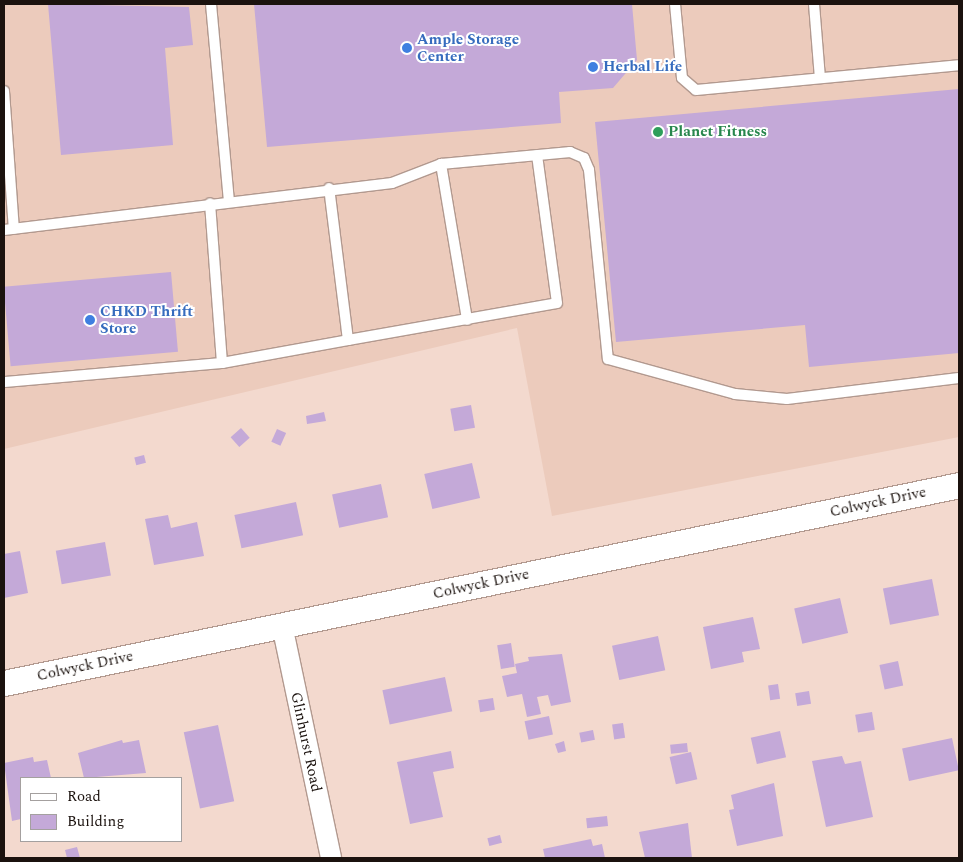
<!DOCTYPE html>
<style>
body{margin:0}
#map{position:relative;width:963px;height:862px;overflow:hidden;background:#f3d9ce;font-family:Spectral,serif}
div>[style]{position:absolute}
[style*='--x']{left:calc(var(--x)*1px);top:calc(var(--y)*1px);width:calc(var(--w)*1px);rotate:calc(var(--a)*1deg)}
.built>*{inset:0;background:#eccbbc}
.building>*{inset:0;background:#c4a9d8;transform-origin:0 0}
.roads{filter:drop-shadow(1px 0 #b2998f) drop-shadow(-1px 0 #b2998f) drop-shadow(0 1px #b2998f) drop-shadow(0 -1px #b2998f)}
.service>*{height:10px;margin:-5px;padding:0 5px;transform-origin:5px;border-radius:5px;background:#fff}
.minor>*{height:20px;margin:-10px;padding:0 10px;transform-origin:10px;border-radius:10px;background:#fff}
.tertiary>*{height:25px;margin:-12.5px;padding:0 12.5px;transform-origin:12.5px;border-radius:12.5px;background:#fff}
.dots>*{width:14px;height:14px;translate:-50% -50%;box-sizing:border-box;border:2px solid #fff;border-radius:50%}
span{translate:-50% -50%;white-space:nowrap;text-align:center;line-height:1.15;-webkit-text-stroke:4px #fff;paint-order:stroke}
.shop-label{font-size:15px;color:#366cbe;font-weight:700}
.left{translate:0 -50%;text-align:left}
.leisure-label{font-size:15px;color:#27864d;font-weight:700}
.street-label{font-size:15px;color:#1b120e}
.frame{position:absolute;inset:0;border:5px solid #1b120e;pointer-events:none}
.legend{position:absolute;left:20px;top:777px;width:162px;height:65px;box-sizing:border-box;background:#fff;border:1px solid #a4a09f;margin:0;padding:6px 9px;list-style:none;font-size:15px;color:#1b120e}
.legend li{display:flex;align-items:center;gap:10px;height:25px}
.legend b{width:25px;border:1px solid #a4a09f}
</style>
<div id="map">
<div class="built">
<i style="clip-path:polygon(4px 4px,959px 4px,959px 437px,552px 516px,517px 328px,4px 449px)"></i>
</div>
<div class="building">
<i style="clip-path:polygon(48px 4px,189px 7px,193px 45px,165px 48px,173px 145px,61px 155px)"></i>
<i style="clip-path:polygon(254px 4px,632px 4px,637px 60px,613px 88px,559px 92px,561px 123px,267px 147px)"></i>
<i style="clip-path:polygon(959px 89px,959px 353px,809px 367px,805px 325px,616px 342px,595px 122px)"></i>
<i style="left:171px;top:272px;width:80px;height:168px;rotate:85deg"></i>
<i style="left:471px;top:405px;width:23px;height:21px;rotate:80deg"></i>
<i style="clip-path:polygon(324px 412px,326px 421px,307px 424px,306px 416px)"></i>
<i style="left:241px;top:428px;width:13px;height:14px;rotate:48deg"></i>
<i style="left:277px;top:429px;width:10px;height:14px;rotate:24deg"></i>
<i style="left:144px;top:455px;width:8px;height:10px;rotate:76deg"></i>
<i style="left:472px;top:463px;width:36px;height:49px;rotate:77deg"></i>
<i style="left:381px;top:484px;width:34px;height:50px;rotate:78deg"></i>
<i style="left:296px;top:502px;width:34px;height:63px;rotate:78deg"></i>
<i style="clip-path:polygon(168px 515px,171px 528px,197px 522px,204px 556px,154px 565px,145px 519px)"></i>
<i style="left:105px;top:542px;width:34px;height:50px;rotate:80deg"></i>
<i style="clip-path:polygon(20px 551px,28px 593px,4px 598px,4px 554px)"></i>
<i style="left:932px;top:579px;width:37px;height:50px;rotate:79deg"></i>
<i style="left:840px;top:598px;width:36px;height:47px;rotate:77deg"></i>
<i style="clip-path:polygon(753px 617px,760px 649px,742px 652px,744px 662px,711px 669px,703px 627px)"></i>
<i style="left:658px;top:636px;width:35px;height:47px;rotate:78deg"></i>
<i style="left:511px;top:643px;width:24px;height:14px;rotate:81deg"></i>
<i style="clip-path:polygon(562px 654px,571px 702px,551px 706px,548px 695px,537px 697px,541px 714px,527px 717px,522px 694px,507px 697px,502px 676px,517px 673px,515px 664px,529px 661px,528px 657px)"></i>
<i style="left:898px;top:661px;width:25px;height:19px;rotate:78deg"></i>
<i style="left:445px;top:677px;width:35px;height:64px;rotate:78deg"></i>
<i style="left:778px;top:684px;width:15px;height:10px;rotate:82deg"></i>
<i style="left:809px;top:691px;width:13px;height:14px;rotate:81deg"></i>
<i style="left:493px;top:698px;width:12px;height:15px;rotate:81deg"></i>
<i style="left:872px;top:712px;width:18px;height:17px;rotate:81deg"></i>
<i style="left:549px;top:716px;width:19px;height:25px;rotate:78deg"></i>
<i style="left:623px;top:723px;width:15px;height:11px;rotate:82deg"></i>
<i style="left:218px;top:725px;width:78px;height:35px;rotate:78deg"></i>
<i style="left:593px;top:730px;width:10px;height:14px;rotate:79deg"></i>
<i style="left:780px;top:731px;width:27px;height:30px;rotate:77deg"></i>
<i style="left:952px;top:738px;width:33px;height:51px;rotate:78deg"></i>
<i style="clip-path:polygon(122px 740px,123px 743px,139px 740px,146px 773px,84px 778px,78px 753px)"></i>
<i style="clip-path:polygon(564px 741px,566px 751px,558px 753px,555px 744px)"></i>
<i style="left:687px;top:743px;width:9px;height:17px;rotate:84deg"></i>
<i style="clip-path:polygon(451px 751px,454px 768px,433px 772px,443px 817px,410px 824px,397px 762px)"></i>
<i style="left:691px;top:752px;width:28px;height:22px;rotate:77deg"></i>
<i style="clip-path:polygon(842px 756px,845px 764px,861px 761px,873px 817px,826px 827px,812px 761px)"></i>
<i style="clip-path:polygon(33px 757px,34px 762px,47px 760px,51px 778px,21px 778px,21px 819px,12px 821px,4px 763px)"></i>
<i style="clip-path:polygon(774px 783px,783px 836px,737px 846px,729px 810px,734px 809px,731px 795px)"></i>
<i style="left:607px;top:816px;width:10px;height:21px;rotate:84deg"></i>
<i style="clip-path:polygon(688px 823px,692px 858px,645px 858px,639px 832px)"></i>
<i style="left:500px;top:835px;width:8px;height:13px;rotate:76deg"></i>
<i style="clip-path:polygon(591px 839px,593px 846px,602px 844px,605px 858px,545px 858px,543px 849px)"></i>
<i style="clip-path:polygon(77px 847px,80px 858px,67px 858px,65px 850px)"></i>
</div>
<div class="roads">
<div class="service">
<i style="--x:211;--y:4;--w:197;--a:84.8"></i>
<i style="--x:675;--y:4;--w:74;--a:84.6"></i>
<i style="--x:682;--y:78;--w:18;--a:41"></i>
<i style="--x:696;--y:90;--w:264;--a:-5.4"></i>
<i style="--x:814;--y:4;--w:74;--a:85.4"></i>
<i style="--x:4;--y:91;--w:138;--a:85.9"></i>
<i style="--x:441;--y:164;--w:158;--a:80.5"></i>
<i style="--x:4;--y:230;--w:391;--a:-6.9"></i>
<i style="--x:392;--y:183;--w:53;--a:-21.2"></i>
<i style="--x:441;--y:164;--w:130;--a:-5.3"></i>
<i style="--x:570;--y:152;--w:15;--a:23"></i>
<i style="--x:584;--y:158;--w:13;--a:67"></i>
<i style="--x:589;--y:170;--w:190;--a:84.3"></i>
<i style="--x:608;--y:359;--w:132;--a:15.4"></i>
<i style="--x:735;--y:394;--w:52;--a:5.5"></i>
<i style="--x:787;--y:399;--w:173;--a:-7"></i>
<i style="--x:348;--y:340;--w:212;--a:-10"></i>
<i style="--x:557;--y:303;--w:149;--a:-97.7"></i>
<i style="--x:222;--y:363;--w:128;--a:-10.3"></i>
<i style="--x:348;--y:340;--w:153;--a:-97.1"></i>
<i style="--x:4;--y:382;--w:219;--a:-5"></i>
<i style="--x:222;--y:363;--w:160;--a:-94.3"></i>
</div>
<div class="minor">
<i style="--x:282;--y:625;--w:238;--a:78.1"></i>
</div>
<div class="tertiary">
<i style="--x:4;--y:683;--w:975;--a:-11.71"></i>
</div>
</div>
<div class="dots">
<i style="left:407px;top:48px;background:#3f7fe0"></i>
<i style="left:593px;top:67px;background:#3f7fe0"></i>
<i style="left:658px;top:132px;background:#2e9e5b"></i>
<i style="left:90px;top:320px;background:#3f7fe0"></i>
</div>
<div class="shop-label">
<span class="left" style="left:417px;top:48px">Ample Storage<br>Center</span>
<span class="left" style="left:603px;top:67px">Herbal Life</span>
<span class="left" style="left:100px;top:320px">CHKD Thrift<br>Store</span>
</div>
<div class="leisure-label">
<span class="left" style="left:668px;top:132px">Planet Fitness</span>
</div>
<div class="street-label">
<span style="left:878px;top:502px;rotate:-12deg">Colwyck Drive</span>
<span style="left:481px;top:584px;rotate:-12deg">Colwyck Drive</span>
<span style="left:85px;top:666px;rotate:-12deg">Colwyck Drive</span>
<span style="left:306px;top:742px;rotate:78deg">Glinhurst Road</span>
</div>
<div class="frame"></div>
<ul class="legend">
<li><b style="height:6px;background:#fff"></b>Road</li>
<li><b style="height:14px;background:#c4a9d8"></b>Building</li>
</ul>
</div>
